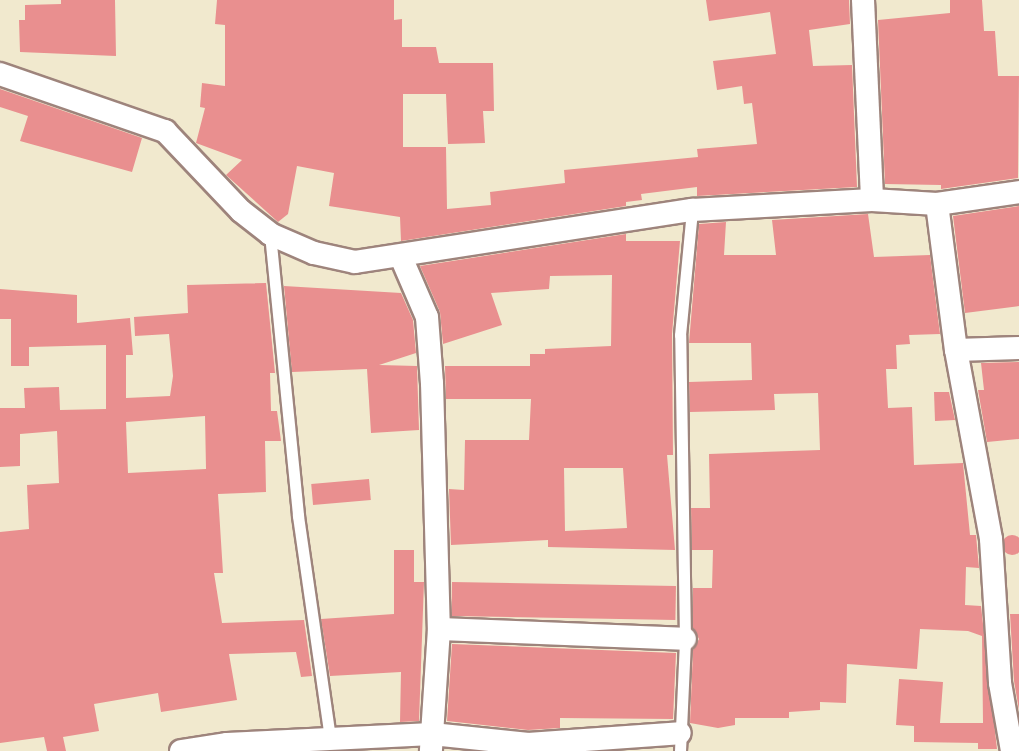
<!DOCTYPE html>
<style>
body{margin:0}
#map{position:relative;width:1019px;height:751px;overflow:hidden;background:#f1e9ce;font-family:Vollkorn,serif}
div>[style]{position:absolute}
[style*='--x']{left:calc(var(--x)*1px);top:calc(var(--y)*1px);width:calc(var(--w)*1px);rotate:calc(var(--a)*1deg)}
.building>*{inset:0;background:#e98f8f;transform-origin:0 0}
.round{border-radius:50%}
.roads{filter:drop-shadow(2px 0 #9e847c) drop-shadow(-2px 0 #9e847c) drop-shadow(0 2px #9e847c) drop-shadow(0 -2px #9e847c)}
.lane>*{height:11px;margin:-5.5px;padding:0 5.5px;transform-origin:5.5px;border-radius:5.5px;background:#fff}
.street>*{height:22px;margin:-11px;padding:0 11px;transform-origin:11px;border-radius:11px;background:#fff}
span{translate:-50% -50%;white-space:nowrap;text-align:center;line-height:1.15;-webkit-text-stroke:8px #fcf5e5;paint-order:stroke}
</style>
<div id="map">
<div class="building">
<i style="clip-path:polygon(61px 0,115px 0,116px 56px,20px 52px,19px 20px,25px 20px,25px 5px,61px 4px)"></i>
<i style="clip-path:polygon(217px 0,394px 0,394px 20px,402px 19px,402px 47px,436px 47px,439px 63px,493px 63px,494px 111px,483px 111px,485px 143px,448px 144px,446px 94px,403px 94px,403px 147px,446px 147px,447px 209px,491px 205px,490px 192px,565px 183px,564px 170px,698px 157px,697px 149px,757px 144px,752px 103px,744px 104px,742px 86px,717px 90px,713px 61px,776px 54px,770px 12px,709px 21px,706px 0,849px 0,850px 24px,809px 30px,813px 66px,852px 65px,857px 187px,697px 196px,697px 187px,641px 194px,642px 200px,626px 202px,626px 206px,401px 241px,400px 217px,329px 206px,334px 173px,297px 166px,288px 214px,278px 222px,226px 175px,242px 160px,196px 143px,205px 108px,200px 107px,202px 83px,225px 86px,225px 25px,215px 24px)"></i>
<i style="clip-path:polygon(950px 0,982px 0,984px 31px,995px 31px,998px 76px,1019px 76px,1018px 178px,941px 189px,941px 185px,885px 184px,878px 20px,950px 13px)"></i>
<i style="clip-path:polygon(0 89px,142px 138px,132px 172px,20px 141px,28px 116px,0 107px)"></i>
<i style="clip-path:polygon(1019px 206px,1019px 306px,965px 313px,953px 216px)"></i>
<i style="clip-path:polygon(868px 214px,874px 257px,930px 255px,940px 334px,909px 335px,910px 344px,896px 345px,897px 369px,886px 369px,888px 408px,912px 407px,914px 465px,963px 463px,970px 535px,976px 535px,979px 568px,966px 567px,965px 605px,981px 606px,997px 749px,978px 749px,978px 743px,914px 742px,914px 726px,896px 725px,899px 679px,943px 682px,940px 723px,983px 723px,982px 636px,968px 631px,920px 629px,917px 669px,847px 664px,846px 703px,820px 702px,820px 710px,789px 712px,789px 718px,735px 718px,735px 725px,718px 728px,690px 723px,693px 650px,699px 639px,693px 628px,693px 588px,712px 588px,713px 550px,692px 550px,691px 508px,710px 508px,709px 454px,820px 450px,818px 393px,774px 394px,775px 410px,690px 412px,689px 382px,752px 380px,751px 343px,689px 343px,699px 224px,726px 222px,724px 255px,776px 255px,772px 220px)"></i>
<i style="clip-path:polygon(evenodd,626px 234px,626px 241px,680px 241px,672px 334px,673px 455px,667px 455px,675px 550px,548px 547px,548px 540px,451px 545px,449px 489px,464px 490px,465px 440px,529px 440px,531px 399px,446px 399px,445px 366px,530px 366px,530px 354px,545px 354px,545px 349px,611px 346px,612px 275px,550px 276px,549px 289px,491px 293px,502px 325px,443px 344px,440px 312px,420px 266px,626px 234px,564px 468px,623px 468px,627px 528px,565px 531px,564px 468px)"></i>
<i style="clip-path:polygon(evenodd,266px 283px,275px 373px,270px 373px,271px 411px,277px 411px,281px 441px,265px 441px,266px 492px,218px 494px,223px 573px,214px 573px,222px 623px,304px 620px,312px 676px,301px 677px,296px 652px,229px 654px,237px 700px,161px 712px,158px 693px,94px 704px,99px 731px,63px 737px,66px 751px,47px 751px,44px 737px,0 743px,0 532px,29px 529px,27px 485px,59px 483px,57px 431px,20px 434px,20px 466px,0 467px,0 408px,25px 408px,24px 388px,59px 387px,60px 410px,106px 409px,106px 345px,29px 347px,29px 366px,11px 366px,11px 319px,0 319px,0 289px,77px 295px,77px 323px,130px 318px,133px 355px,126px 355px,126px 398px,170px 396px,173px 376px,169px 334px,135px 336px,134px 317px,188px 313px,187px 285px,266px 283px,205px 416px,206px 469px,128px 473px,126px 422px,205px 416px)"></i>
<i style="clip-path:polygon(284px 286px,401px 293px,413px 320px,416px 353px,379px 365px,417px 366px,419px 430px,371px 433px,367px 369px,292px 372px)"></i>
<i style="clip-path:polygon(1019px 362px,1019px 439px,987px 442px,978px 390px,984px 390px,981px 363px)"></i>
<i style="clip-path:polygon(934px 392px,949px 392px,955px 420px,935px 421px)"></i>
<i style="left:369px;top:479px;width:21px;height:58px;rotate:85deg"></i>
<i class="round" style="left:1002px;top:535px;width:20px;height:20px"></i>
<i style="clip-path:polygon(394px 550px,414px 550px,414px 582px,424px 582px,419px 721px,400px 722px,401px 672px,330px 676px,321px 619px,394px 614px)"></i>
<i style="left:452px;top:582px;width:224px;height:34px;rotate:1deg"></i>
<i style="clip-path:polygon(1010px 614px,1019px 614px,1019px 710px,1014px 681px)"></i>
<i style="clip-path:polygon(452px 644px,676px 653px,673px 719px,560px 718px,560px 728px,528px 730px,447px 721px)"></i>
</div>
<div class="roads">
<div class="lane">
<i style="--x:270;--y:234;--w:283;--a:84.3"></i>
<i style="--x:298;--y:516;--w:225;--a:81.8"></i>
<i style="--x:680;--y:751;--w:112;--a:-87.4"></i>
<i style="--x:685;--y:639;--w:304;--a:-90.9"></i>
<i style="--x:680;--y:335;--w:126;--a:-84.5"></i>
</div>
<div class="street">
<i style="--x:863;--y:0;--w:200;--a:87.4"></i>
<i style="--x:0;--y:74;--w:175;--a:19.1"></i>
<i style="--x:165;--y:131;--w:110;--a:46.5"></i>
<i style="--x:241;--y:211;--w:37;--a:38"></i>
<i style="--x:270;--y:234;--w:48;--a:23.4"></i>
<i style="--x:314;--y:253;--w:42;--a:12.4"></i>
<i style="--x:355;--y:262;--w:341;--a:-8.8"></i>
<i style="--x:692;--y:210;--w:180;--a:-3.2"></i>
<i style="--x:872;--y:200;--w:65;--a:3.5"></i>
<i style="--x:937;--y:204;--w:83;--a:-8.3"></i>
<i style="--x:937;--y:204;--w:147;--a:82.6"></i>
<i style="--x:956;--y:350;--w:192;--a:79.5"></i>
<i style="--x:991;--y:539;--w:144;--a:86.4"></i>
<i style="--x:1000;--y:683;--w:69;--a:80"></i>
<i style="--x:401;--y:257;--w:65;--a:66.6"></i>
<i style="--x:427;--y:317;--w:66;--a:85.7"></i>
<i style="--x:432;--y:383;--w:246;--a:88.4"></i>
<i style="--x:439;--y:629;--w:122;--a:93.8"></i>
<i style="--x:956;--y:350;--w:63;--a:-1.8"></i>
<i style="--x:439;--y:629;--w:246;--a:2.3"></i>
<i style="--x:181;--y:751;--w:47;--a:-8.7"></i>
<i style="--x:227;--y:744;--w:205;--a:-2.8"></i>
<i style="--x:432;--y:734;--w:97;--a:5.9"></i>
<i style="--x:528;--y:744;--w:152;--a:-4.1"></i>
</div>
</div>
</div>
